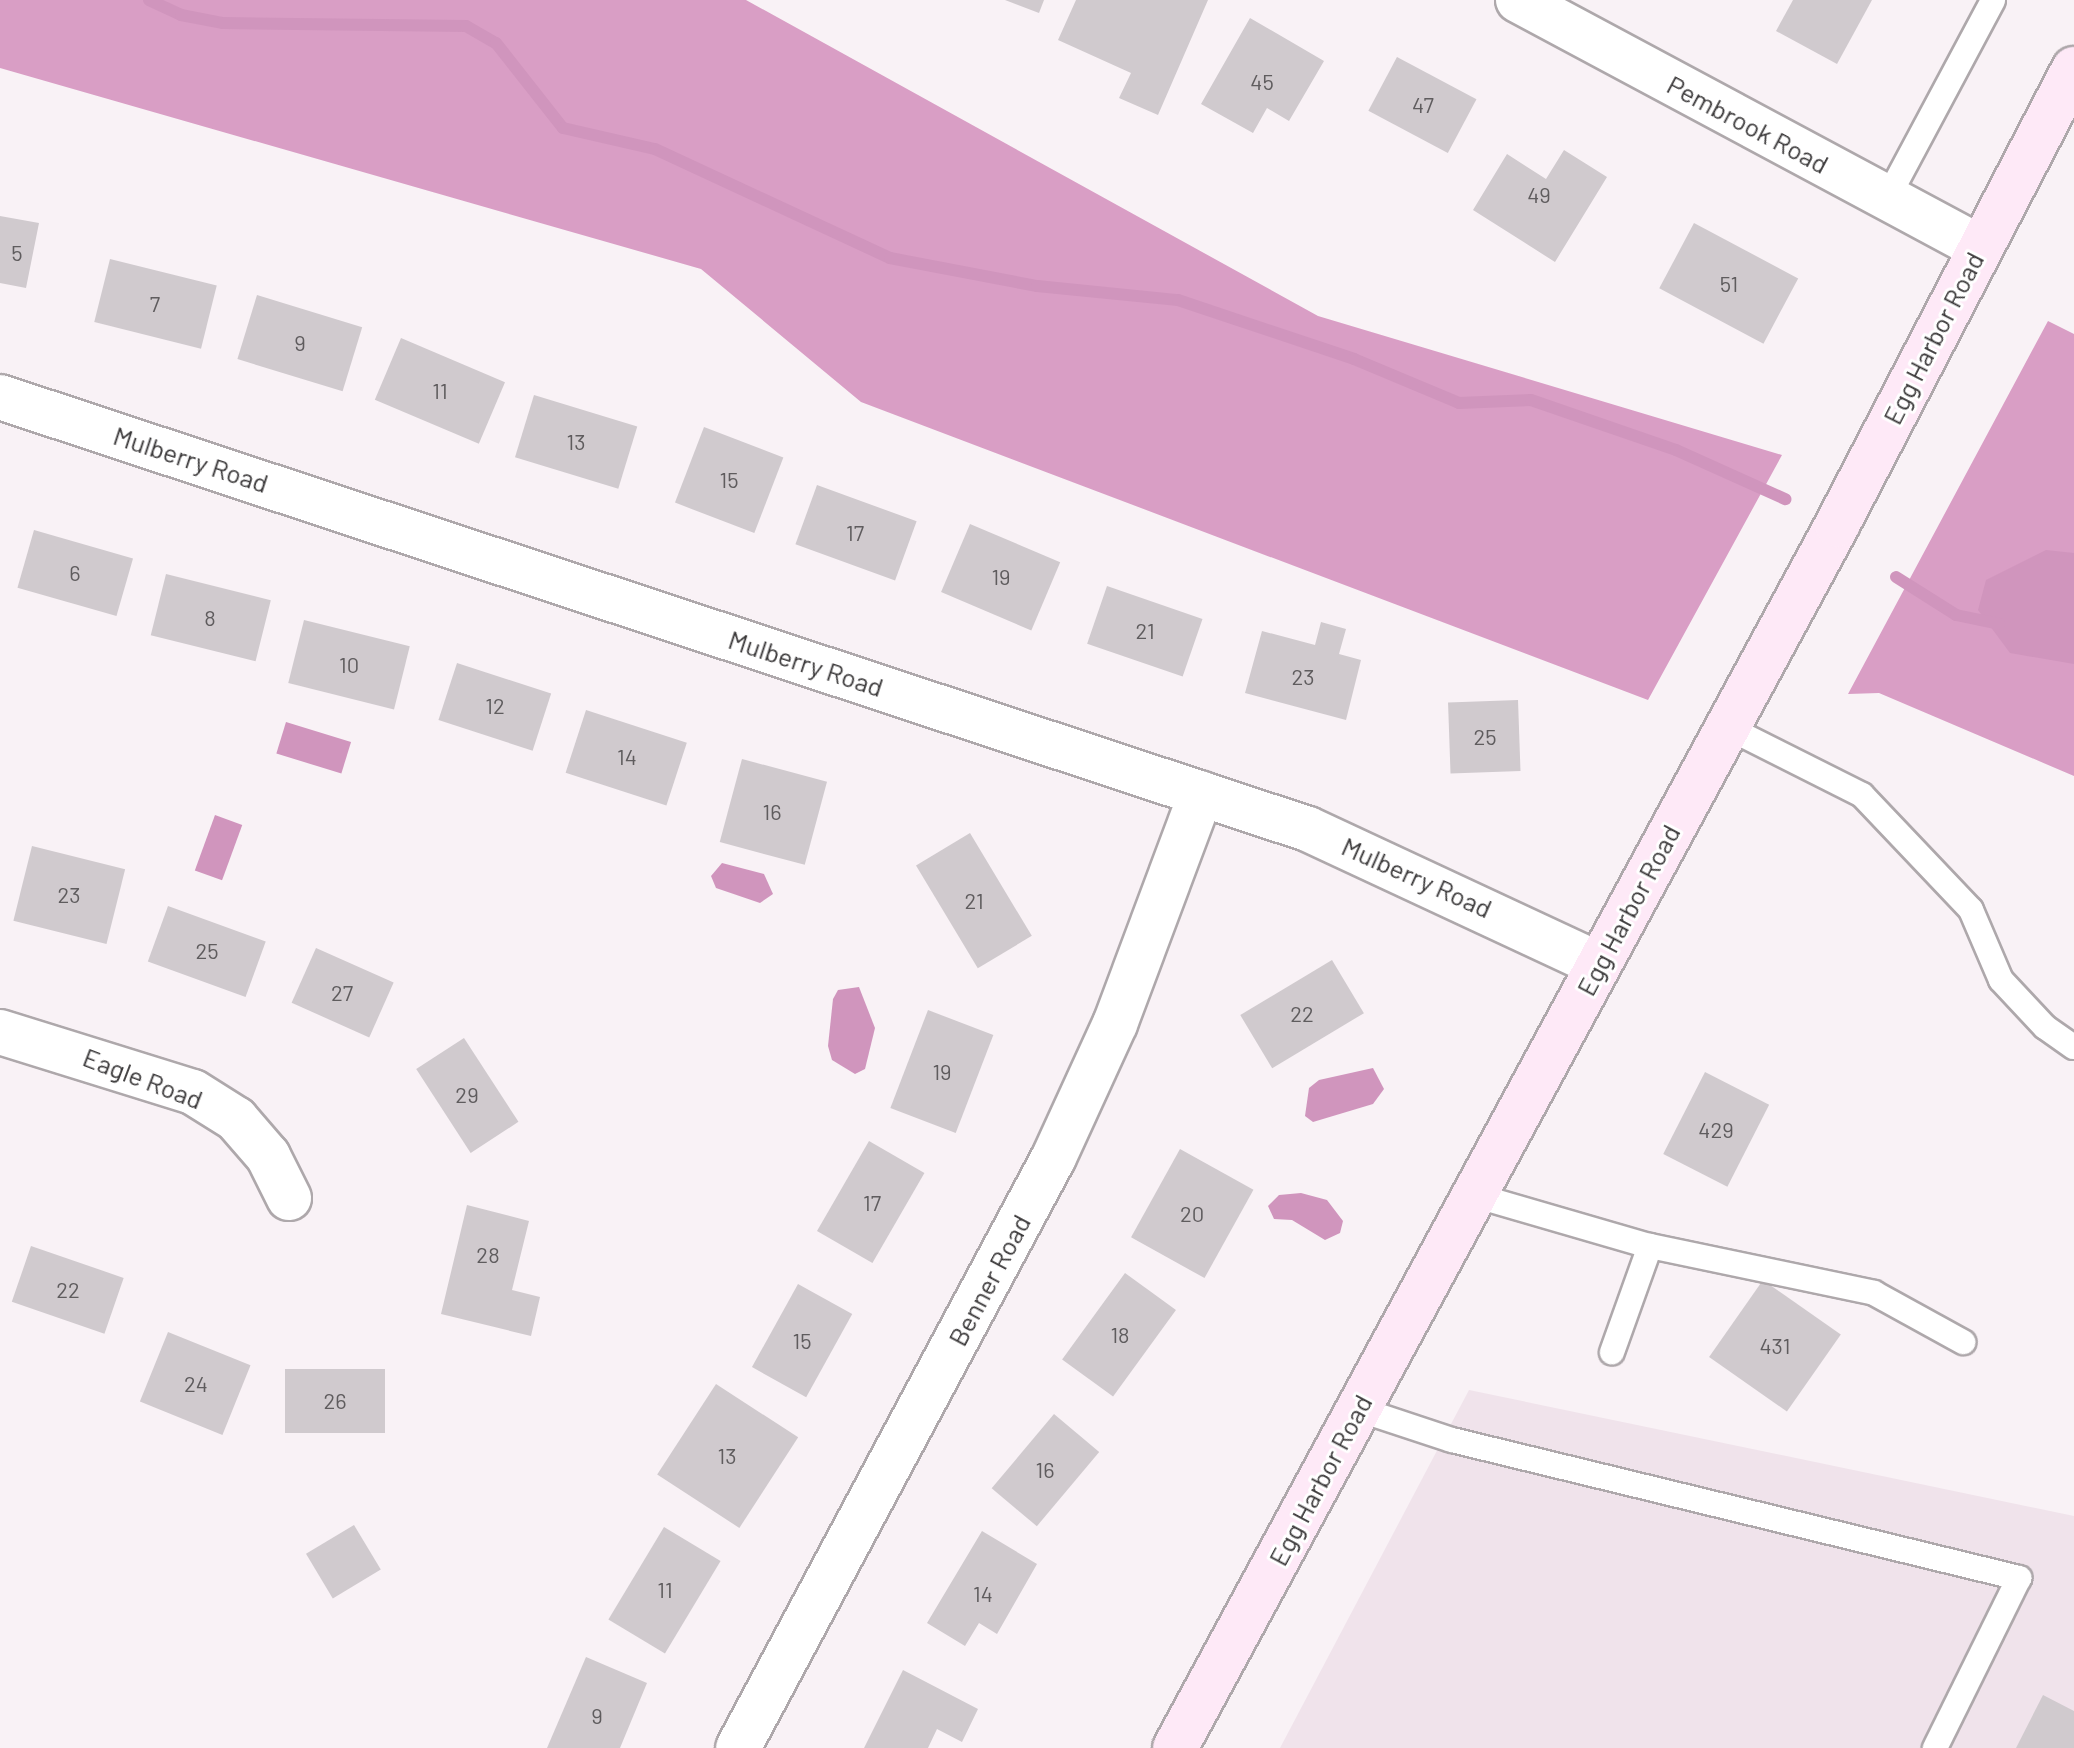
<!DOCTYPE html>
<style>
body{margin:0}
#map{position:relative;width:2074px;height:1748px;overflow:hidden;background:#f9f2f6;font-family:Barlow,sans-serif}
div>[style]{position:absolute}
[style*='--x']{left:calc(var(--x)*1px);top:calc(var(--y)*1px);width:calc(var(--w)*1px);rotate:calc(var(--a)*1deg)}
.built>*{inset:0;background:#f0e3eb}
.forest>*{inset:0;background:#d99ec5}
.water>*{inset:0;background:#d095bd;transform-origin:0 0}
.stream>*{height:12px;margin:-6px;padding:0 6px;transform-origin:6px;border-radius:6px;background:#d095bd}
.building>*{inset:0;background:#d0cace;transform-origin:0 0}
.roads{filter:drop-shadow(2px 0 #aea8ab) drop-shadow(-2px 0 #aea8ab) drop-shadow(0 2px #aea8ab) drop-shadow(0 -2px #aea8ab)}
.lane>*{height:24px;margin:-12px;padding:0 12px;transform-origin:12px;border-radius:12px;background:#fff}
.street>*{height:44px;margin:-22px;padding:0 22px;transform-origin:22px;border-radius:22px;background:#fff}
.secondary>*{height:44px;margin:-22px;padding:0 22px;transform-origin:22px;border-radius:22px;background:#fee9f7}
span{translate:-50% -50%;white-space:nowrap;text-align:center;line-height:1.15;-webkit-text-stroke:6px #fff;paint-order:stroke}
.number-label{font-size:22px;color:#5f5c5e}
.number-label span{-webkit-text-stroke-width:0}
.street-label{font-size:26px;color:#393738}
</style>
<div id="map">
<div class="built">
<i style="clip-path:polygon(1469px 1390px,2074px 1516px,2074px 1748px,1280px 1748px)"></i>
</div>
<div class="forest">
<i style="clip-path:polygon(0 0,746px 0,1318px 316px,1782px 455px,1648px 700px,861px 402px,701px 269px,0 68px)"></i>
<i style="clip-path:polygon(2048px 321px,2074px 334px,2074px 776px,1879px 693px,1848px 694px)"></i>
</div>
<div class="water">
<i style="clip-path:polygon(2046px 550px,2074px 553px,2074px 664px,2010px 653px,1978px 610px,1986px 580px)"></i>
<i style="left:286px;top:722px;width:68px;height:33px;rotate:17deg"></i>
<i style="left:215px;top:815px;width:29px;height:59px;rotate:20deg"></i>
<i style="clip-path:polygon(722px 863px,764px 874px,773px 894px,760px 903px,716px 888px,711px 876px)"></i>
<i style="clip-path:polygon(859px 987px,875px 1028px,865px 1069px,855px 1074px,832px 1060px,828px 1046px,833px 999px,838px 990px)"></i>
<i style="clip-path:polygon(1373px 1068px,1384px 1089px,1373px 1104px,1313px 1122px,1305px 1116px,1309px 1088px,1319px 1080px)"></i>
<i style="clip-path:polygon(1301px 1193px,1327px 1200px,1343px 1221px,1340px 1233px,1325px 1240px,1292px 1220px,1274px 1219px,1268px 1206px,1279px 1195px)"></i>
</div>
<div class="stream">
<i style="--x:149;--y:0;--w:35;--a:25"></i>
<i style="--x:181;--y:15;--w:43;--a:10.8"></i>
<i style="--x:223;--y:23;--w:243;--a:0.7"></i>
<i style="--x:466;--y:26;--w:34;--a:30"></i>
<i style="--x:496;--y:43;--w:108;--a:51.8"></i>
<i style="--x:563;--y:128;--w:94;--a:12.9"></i>
<i style="--x:655;--y:149;--w:259;--a:24.9"></i>
<i style="--x:890;--y:258;--w:150;--a:10.8"></i>
<i style="--x:1037;--y:286;--w:142;--a:5.7"></i>
<i style="--x:1178;--y:300;--w:186;--a:18.5"></i>
<i style="--x:1354;--y:359;--w:114;--a:22.7"></i>
<i style="--x:1459;--y:403;--w:72;--a:-2.4"></i>
<i style="--x:1531;--y:400;--w:153;--a:19"></i>
<i style="--x:1676;--y:450;--w:120;--a:24.2"></i>
<i style="--x:1896;--y:577;--w:71;--a:32.3"></i>
<i style="--x:1956;--y:615;--w:44;--a:11.8"></i>
</div>
<div class="building">
<i style="clip-path:polygon(1005px 0,1044px 0,1039px 13px)"></i>
<i style="clip-path:polygon(1076px 0,1208px 0,1158px 115px,1119px 98px,1131px 73px,1058px 40px)"></i>
<i style="clip-path:polygon(1793px 0,1872px 0,1837px 64px,1776px 31px)"></i>
<i style="clip-path:polygon(1250px 18px,1324px 61px,1289px 121px,1267px 108px,1253px 133px,1201px 104px)"></i>
<i style="left:1397px;top:57px;width:90px;height:61px;rotate:28deg"></i>
<i style="clip-path:polygon(1564px 150px,1607px 177px,1555px 262px,1473px 210px,1507px 154px,1546px 179px)"></i>
<i style="clip-path:polygon(0 216px,39px 223px,26px 288px,0 283px)"></i>
<i style="left:1694px;top:223px;width:118px;height:74px;rotate:28deg"></i>
<i style="left:110px;top:259px;width:110px;height:65px;rotate:14deg"></i>
<i style="left:257px;top:295px;width:110px;height:67px;rotate:17deg"></i>
<i style="left:401px;top:338px;width:113px;height:67px;rotate:23deg"></i>
<i style="left:534px;top:395px;width:108px;height:65px;rotate:17deg"></i>
<i style="left:704px;top:427px;width:85px;height:81px;rotate:21deg"></i>
<i style="left:817px;top:485px;width:106px;height:63px;rotate:20deg"></i>
<i style="left:970px;top:524px;width:98px;height:74px;rotate:23deg"></i>
<i style="left:34px;top:530px;width:103px;height:60px;rotate:16deg"></i>
<i style="left:166px;top:574px;width:108px;height:63px;rotate:14deg"></i>
<i style="left:1107px;top:586px;width:101px;height:61px;rotate:19deg"></i>
<i style="left:304px;top:620px;width:109px;height:65px;rotate:14deg"></i>
<i style="clip-path:polygon(1321px 622px,1346px 629px,1339px 654px,1361px 660px,1346px 720px,1245px 693px,1262px 631px,1315px 645px)"></i>
<i style="left:457px;top:663px;width:99px;height:60px;rotate:18deg"></i>
<i style="left:1518px;top:700px;width:71px;height:70px;rotate:88deg"></i>
<i style="left:586px;top:710px;width:106px;height:66px;rotate:18deg"></i>
<i style="left:742px;top:759px;width:88px;height:86px;rotate:15deg"></i>
<i style="left:970px;top:833px;width:120px;height:63px;rotate:59deg"></i>
<i style="left:32px;top:846px;width:96px;height:77px;rotate:14deg"></i>
<i style="left:168px;top:906px;width:104px;height:59px;rotate:20deg"></i>
<i style="left:316px;top:948px;width:85px;height:60px;rotate:24deg"></i>
<i style="left:1332px;top:960px;width:62px;height:107px;rotate:59deg"></i>
<i style="left:928px;top:1010px;width:70px;height:105px;rotate:21deg"></i>
<i style="left:464px;top:1038px;width:100px;height:57px;rotate:57deg"></i>
<i style="left:1705px;top:1072px;width:72px;height:92px;rotate:27deg"></i>
<i style="left:869px;top:1141px;width:64px;height:104px;rotate:30deg"></i>
<i style="left:1180px;top:1149px;width:84px;height:101px;rotate:29deg"></i>
<i style="clip-path:polygon(467px 1205px,529px 1221px,512px 1290px,540px 1297px,531px 1336px,441px 1314px)"></i>
<i style="left:31px;top:1246px;width:98px;height:59px;rotate:19deg"></i>
<i style="left:1125px;top:1273px;width:63px;height:107px;rotate:36deg"></i>
<i style="left:1763px;top:1280px;width:95px;height:94px;rotate:35deg"></i>
<i style="left:798px;top:1284px;width:62px;height:95px;rotate:29deg"></i>
<i style="left:168px;top:1332px;width:89px;height:75px;rotate:22deg"></i>
<i style="left:285px;top:1369px;width:100px;height:64px"></i>
<i style="left:716px;top:1384px;width:98px;height:108px;rotate:33deg"></i>
<i style="left:1054px;top:1414px;width:59px;height:97px;rotate:40deg"></i>
<i style="left:354px;top:1525px;width:52px;height:56px;rotate:59deg"></i>
<i style="left:664px;top:1527px;width:66px;height:108px;rotate:31deg"></i>
<i style="clip-path:polygon(982px 1531px,1037px 1564px,997px 1634px,979px 1623px,965px 1646px,927px 1623px)"></i>
<i style="clip-path:polygon(586px 1657px,647px 1683px,620px 1748px,547px 1748px)"></i>
<i style="clip-path:polygon(903px 1670px,978px 1709px,962px 1742px,937px 1729px,928px 1748px,864px 1748px)"></i>
<i style="clip-path:polygon(2043px 1695px,2074px 1711px,2074px 1748px,2016px 1748px)"></i>
</div>
<div class="roads">
<div class="lane">
<i style="--x:1888;--y:197;--w:223;--a:-61.9"></i>
<i style="--x:1727;--y:727;--w:151;--a:26.7"></i>
<i style="--x:1862;--y:795;--w:158;--a:46.5"></i>
<i style="--x:1971;--y:910;--w:76;--a:66.8"></i>
<i style="--x:2001;--y:980;--w:64;--a:46.9"></i>
<i style="--x:2045;--y:1027;--w:35;--a:35"></i>
<i style="--x:1474;--y:1195;--w:183;--a:16.2"></i>
<i style="--x:1650;--y:1246;--w:113;--a:109.7"></i>
<i style="--x:1650;--y:1246;--w:229;--a:11.8"></i>
<i style="--x:1874;--y:1293;--w:102;--a:28.8"></i>
<i style="--x:1358;--y:1409;--w:99;--a:18.3"></i>
<i style="--x:1452;--y:1440;--w:584;--a:13.68"></i>
<i style="--x:2019;--y:1578;--w:190;--a:116.3"></i>
</div>
<div class="street">
<i style="--x:1518;--y:0;--w:523;--a:28.18"></i>
<i style="--x:0;--y:397;--w:1377;--a:18.28"></i>
<i style="--x:1308;--y:829;--w:320;--a:25"></i>
<i style="--x:0;--y:1032;--w:202;--a:17.3"></i>
<i style="--x:193;--y:1092;--w:51;--a:32.1"></i>
<i style="--x:236;--y:1119;--w:49;--a:49.1"></i>
<i style="--x:268;--y:1156;--w:47;--a:63.4"></i>
<i style="--x:738;--y:1748;--w:670;--a:-61.87"></i>
<i style="--x:1054;--y:1157;--w:146;--a:-65.4"></i>
<i style="--x:1115;--y:1024;--w:246;--a:-69.5"></i>
</div>
<div class="secondary">
<i style="--x:1175;--y:1748;--w:1391;--a:-61.57"></i>
<i style="--x:1837;--y:525;--w:514;--a:-62.54"></i>
</div>
</div>
<div class="number-label">
<span style="left:1262px;top:82px">45</span>
<span style="left:1423px;top:105px">47</span>
<span style="left:1539px;top:195px">49</span>
<span style="left:17px;top:253px">5</span>
<span style="left:1729px;top:284px">51</span>
<span style="left:155px;top:304px">7</span>
<span style="left:300px;top:343px">9</span>
<span style="left:440px;top:391px">11</span>
<span style="left:576px;top:442px">13</span>
<span style="left:729px;top:480px">15</span>
<span style="left:855px;top:533px">17</span>
<span style="left:75px;top:573px">6</span>
<span style="left:1001px;top:577px">19</span>
<span style="left:210px;top:618px">8</span>
<span style="left:1145px;top:631px">21</span>
<span style="left:349px;top:665px">10</span>
<span style="left:1303px;top:677px">23</span>
<span style="left:495px;top:706px">12</span>
<span style="left:1485px;top:737px">25</span>
<span style="left:627px;top:757px">14</span>
<span style="left:772px;top:812px">16</span>
<span style="left:69px;top:895px">23</span>
<span style="left:974px;top:901px">21</span>
<span style="left:207px;top:951px">25</span>
<span style="left:342px;top:993px">27</span>
<span style="left:1302px;top:1014px">22</span>
<span style="left:942px;top:1072px">19</span>
<span style="left:467px;top:1095px">29</span>
<span style="left:1716px;top:1130px">429</span>
<span style="left:872px;top:1203px">17</span>
<span style="left:1192px;top:1214px">20</span>
<span style="left:488px;top:1255px">28</span>
<span style="left:68px;top:1290px">22</span>
<span style="left:1120px;top:1335px">18</span>
<span style="left:802px;top:1341px">15</span>
<span style="left:1775px;top:1346px">431</span>
<span style="left:196px;top:1384px">24</span>
<span style="left:335px;top:1401px">26</span>
<span style="left:727px;top:1456px">13</span>
<span style="left:1045px;top:1470px">16</span>
<span style="left:665px;top:1590px">11</span>
<span style="left:983px;top:1594px">14</span>
<span style="left:597px;top:1716px">9</span>
</div>
<div class="street-label">
<span style="left:1748px;top:124px;rotate:28deg">Pembrook Road</span>
<span style="left:1933px;top:338px;rotate:-63deg">Egg Harbor Road</span>
<span style="left:191px;top:459px;rotate:18deg">Mulberry Road</span>
<span style="left:806px;top:663px;rotate:18deg">Mulberry Road</span>
<span style="left:1417px;top:877px;rotate:24deg">Mulberry Road</span>
<span style="left:1628px;top:910px;rotate:-62deg">Egg Harbor Road</span>
<span style="left:143px;top:1078px;rotate:21deg">Eagle Road</span>
<span style="left:989px;top:1280px;rotate:-62deg">Benner Road</span>
<span style="left:1320px;top:1480px;rotate:-62deg">Egg Harbor Road</span>
</div>
</div>
